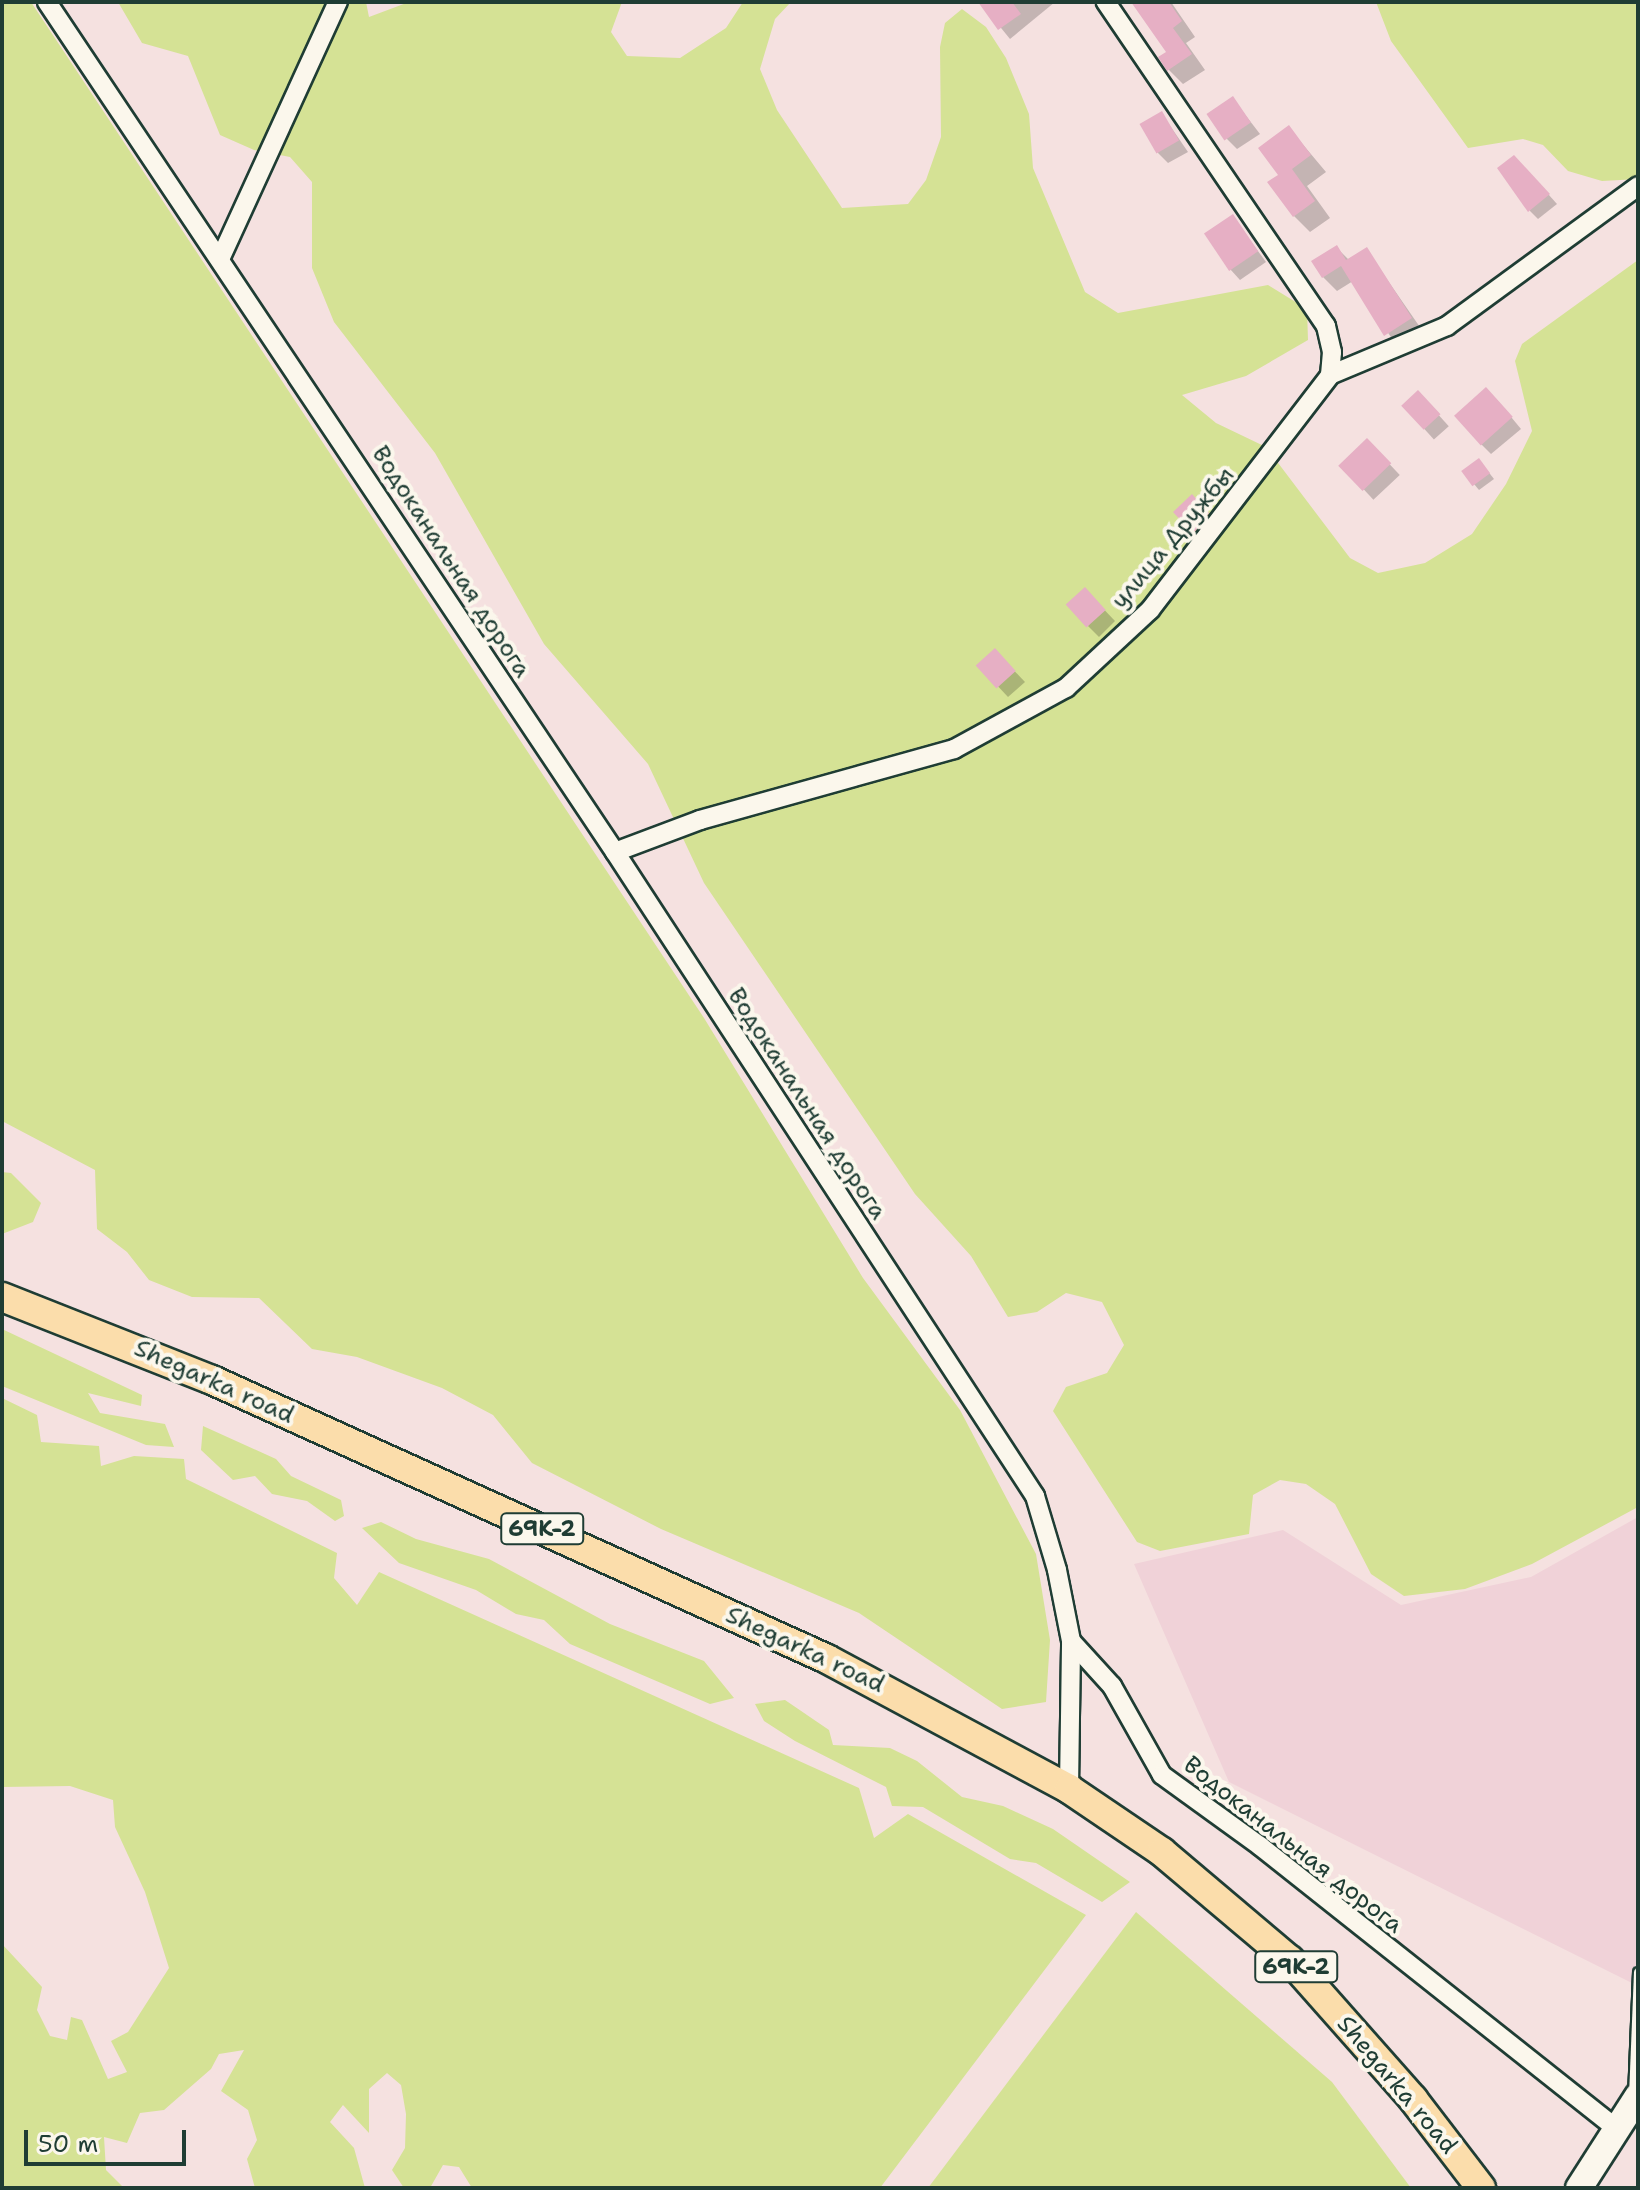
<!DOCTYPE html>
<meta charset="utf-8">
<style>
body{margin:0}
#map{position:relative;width:1640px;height:2190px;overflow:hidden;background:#f5e1e0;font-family:"Shantell Sans",sans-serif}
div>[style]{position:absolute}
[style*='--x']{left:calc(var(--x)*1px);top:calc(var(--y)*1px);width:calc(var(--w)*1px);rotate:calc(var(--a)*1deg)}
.built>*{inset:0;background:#f0d2d8}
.green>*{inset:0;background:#d5e295}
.shadow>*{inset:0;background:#0003;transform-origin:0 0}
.building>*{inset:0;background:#e6afc4;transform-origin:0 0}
.roads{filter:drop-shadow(2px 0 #1f3d34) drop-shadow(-2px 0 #1f3d34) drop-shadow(0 2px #1f3d34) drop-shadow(0 -2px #1f3d34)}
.lane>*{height:9px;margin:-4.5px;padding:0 4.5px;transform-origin:4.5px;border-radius:4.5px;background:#fbf7ec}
.street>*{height:18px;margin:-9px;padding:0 9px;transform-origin:9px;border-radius:9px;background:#fbf7ec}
.secondary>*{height:26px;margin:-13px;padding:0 13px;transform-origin:13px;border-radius:13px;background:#fbf7ec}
.primary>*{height:28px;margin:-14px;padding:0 14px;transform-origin:14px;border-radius:14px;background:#fbddab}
span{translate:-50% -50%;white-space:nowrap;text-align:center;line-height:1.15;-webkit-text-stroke:8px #fbf7ec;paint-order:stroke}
.shield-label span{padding:2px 6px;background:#fbf7ec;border:2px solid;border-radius:6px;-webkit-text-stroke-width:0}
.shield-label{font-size:22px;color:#1f3d34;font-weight:700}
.street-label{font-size:24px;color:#1f3d34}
.frame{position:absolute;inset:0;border:4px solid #1f3d34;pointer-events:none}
.scale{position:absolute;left:24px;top:2130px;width:162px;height:36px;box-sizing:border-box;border:4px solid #1f3d34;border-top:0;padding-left:10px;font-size:24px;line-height:28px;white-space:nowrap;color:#1f3d34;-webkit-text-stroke:6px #fbf7ec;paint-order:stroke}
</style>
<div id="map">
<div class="built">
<i style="clip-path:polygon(1638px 1517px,1638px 1986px,1229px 1782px,1134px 1564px,1283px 1530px,1401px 1605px,1531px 1577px)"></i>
</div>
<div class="green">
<i style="clip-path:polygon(2px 2px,31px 2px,704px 1018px,863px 1278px,960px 1410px,1036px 1554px,1050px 1640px,1046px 1702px,1002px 1709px,859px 1613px,661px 1529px,532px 1463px,493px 1415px,442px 1388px,357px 1357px,312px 1349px,259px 1298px,192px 1297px,149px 1280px,127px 1252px,97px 1229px,95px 1170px,2px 1121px)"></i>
<i style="clip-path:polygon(118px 2px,366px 2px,369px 17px,409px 2px,622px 2px,611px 32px,627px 56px,680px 58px,726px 28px,743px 2px,791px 2px,775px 19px,760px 69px,777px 110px,842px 208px,908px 204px,926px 180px,941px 137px,940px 47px,945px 23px,962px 9px,986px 27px,1006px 58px,1029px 114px,1033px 168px,1085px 292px,1118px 313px,1268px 285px,1307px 309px,1308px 340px,1246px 376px,1182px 395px,1216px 423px,1266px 447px,1350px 558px,1378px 573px,1425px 563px,1472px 534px,1506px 484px,1532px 431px,1515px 361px,1522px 344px,1638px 260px,1638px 1507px,1532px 1564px,1465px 1589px,1404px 1596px,1371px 1574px,1335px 1504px,1306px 1484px,1280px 1480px,1253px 1495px,1249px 1534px,1160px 1551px,1137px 1542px,1053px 1411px,1066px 1387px,1107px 1373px,1124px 1345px,1102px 1302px,1066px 1293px,1037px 1312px,1008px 1317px,971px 1256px,915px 1194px,704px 883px,648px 764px,544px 644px,435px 453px,334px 322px,312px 268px,312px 182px,290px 157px,254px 150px,220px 135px,188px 56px,142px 43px)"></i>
<i style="clip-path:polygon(1376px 2px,1638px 2px,1638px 179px,1602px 181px,1568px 171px,1543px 145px,1523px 139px,1468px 148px,1391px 41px)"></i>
<i style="clip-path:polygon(2px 1172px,11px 1173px,41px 1203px,33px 1222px,2px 1234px)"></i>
<i style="clip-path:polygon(2px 1329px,142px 1395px,141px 1406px,88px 1393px,100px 1413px,165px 1424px,174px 1447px,146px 1445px,2px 1386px)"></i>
<i style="clip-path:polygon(2px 1398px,37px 1415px,41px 1442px,99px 1446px,101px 1466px,134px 1456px,184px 1459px,186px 1479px,337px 1553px,334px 1578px,357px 1605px,379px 1572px,859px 1788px,874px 1838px,908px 1814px,1086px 1915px,880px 2188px,472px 2188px,459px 2167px,443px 2165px,430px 2188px,404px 2188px,392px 2170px,405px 2148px,406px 2114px,401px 2085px,387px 2073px,369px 2089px,369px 2133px,343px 2105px,330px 2122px,354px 2148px,365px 2188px,255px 2188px,247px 2159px,257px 2140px,248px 2110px,221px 2091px,244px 2050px,219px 2054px,211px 2069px,164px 2110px,140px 2113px,127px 2143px,104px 2137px,106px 2170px,124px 2188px,2px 2188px,2px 1944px,42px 1987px,37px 2010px,50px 2036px,67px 2040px,71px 2017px,82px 2020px,108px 2079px,127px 2072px,111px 2041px,128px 2032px,169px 1968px,145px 1892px,115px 1827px,113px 1800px,70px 1786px,2px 1787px)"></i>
<i style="clip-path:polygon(203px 1426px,276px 1459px,291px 1476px,341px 1500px,344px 1516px,335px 1521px,307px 1501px,272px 1494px,255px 1476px,233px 1480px,201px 1450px)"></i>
<i style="clip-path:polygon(381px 1522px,416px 1539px,489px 1559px,610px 1624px,704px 1661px,734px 1698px,710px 1704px,570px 1644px,544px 1620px,516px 1614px,476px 1590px,399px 1563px,362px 1528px)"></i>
<i style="clip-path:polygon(785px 1700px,829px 1730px,833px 1745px,890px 1748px,917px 1761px,962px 1797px,1003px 1806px,1053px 1829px,1130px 1882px,1102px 1902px,1036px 1863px,1010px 1859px,923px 1807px,892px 1806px,886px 1787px,795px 1741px,764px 1721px,755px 1704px)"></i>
<i style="clip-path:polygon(1136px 1912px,1332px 2082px,1411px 2188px,928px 2188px)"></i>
</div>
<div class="shadow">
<i style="clip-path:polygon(980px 2px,1055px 2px,1010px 39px)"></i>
<i style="clip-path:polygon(1133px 2px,1171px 2px,1195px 37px,1186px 43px,1205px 70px,1183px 84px,1169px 70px,1168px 52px)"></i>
<i style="clip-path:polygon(1233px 99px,1260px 134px,1237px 149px,1227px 139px)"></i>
<i style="clip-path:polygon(1162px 114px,1188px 152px,1168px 163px,1158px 153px)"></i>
<i style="clip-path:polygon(1289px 128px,1326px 172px,1307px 186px,1330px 218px,1310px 232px,1294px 216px,1280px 175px)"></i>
<i style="clip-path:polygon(1523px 166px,1557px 204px,1538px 219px,1530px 211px)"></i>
<i style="clip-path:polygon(1233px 217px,1266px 262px,1240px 280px,1230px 269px)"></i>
<i style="clip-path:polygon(1336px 247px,1349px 260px,1366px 249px,1424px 333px,1399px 349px,1353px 281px,1337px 291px,1323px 277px)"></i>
<i style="left:1418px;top:392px;width:46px;height:20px;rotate:48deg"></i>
<i style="clip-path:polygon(1497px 400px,1521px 429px,1491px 454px,1481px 444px)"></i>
<i style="left:1367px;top:440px;width:48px;height:36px;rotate:47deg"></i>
<i style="clip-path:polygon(1483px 465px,1494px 479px,1479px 490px,1464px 472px)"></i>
<i style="clip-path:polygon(1203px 508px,1218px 525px,1204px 543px,1176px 512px)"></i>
<i style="clip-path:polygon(1095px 600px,1115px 621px,1099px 637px,1088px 626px)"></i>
<i style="clip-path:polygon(1005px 661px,1025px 682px,1008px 697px,978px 665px)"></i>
</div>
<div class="building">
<i style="clip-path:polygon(978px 2px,1012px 2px,1021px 14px,998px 30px)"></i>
<i style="clip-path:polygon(1131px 2px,1169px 2px,1182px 21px,1173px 28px,1192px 54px,1167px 71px,1158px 57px,1166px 52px)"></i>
<i style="left:1233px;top:96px;width:32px;height:32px;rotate:56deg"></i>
<i style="left:1162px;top:111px;width:34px;height:26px;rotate:60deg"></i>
<i style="clip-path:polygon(1289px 125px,1311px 155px,1292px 169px,1315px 201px,1293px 217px,1267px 182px,1278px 175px,1258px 148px)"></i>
<i style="clip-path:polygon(1514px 155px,1550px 194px,1528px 212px,1497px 168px)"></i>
<i style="left:1233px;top:214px;width:45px;height:35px;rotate:56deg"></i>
<i style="clip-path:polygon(1337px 245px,1346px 260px,1367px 247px,1412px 318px,1384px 336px,1341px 266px,1322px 278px,1311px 261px)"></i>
<i style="left:1486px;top:387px;width:40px;height:43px;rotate:48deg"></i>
<i style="left:1418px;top:390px;width:33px;height:23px;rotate:47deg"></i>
<i style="left:1367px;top:438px;width:35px;height:40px;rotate:46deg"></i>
<i style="left:1479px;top:458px;width:19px;height:22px;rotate:54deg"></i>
<i style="clip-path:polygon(1192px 494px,1209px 513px,1193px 534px,1173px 512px)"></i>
<i style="left:1085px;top:587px;width:31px;height:26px;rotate:48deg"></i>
<i style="left:995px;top:648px;width:31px;height:26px;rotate:48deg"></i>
</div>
<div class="roads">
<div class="lane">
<i style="--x:1633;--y:2096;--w:124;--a:-87.7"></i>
</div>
<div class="street">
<i style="--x:47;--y:2;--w:1022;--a:56.25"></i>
<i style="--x:615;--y:852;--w:769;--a:56.89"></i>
<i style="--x:1035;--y:1496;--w:77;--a:73.4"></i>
<i style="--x:1057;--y:1570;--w:72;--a:78.8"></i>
<i style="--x:1071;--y:1641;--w:61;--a:47.7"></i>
<i style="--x:1112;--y:1686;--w:102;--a:60.7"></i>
<i style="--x:1162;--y:1775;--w:121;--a:35.9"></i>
<i style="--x:1260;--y:1846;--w:452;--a:38.4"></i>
<i style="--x:221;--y:257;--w:281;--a:-65.4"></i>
<i style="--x:1330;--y:375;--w:127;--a:-22.7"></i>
<i style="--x:1447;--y:326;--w:237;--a:-36.2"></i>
<i style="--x:615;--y:852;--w:91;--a:-20.6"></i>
<i style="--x:700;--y:820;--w:264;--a:-15.6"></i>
<i style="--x:954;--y:749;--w:128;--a:-28.6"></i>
<i style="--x:1066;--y:688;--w:115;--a:-42.9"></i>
<i style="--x:1150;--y:610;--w:296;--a:-52.5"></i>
<i style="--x:1330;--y:375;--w:23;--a:-85"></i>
<i style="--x:1332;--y:352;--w:27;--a:-103"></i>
<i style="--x:1326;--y:326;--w:392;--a:-124.2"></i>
<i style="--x:1069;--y:1789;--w:148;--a:-89.2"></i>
</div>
<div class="secondary">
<i style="--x:1579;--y:2188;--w:109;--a:-57.3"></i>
</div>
<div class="primary">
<i style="--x:2;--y:1297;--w:226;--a:21.6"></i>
<i style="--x:212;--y:1380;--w:675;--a:24.4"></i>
<i style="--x:827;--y:1659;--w:275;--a:28.2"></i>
<i style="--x:1069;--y:1789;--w:112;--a:34.1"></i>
<i style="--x:1162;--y:1852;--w:167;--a:40.2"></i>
<i style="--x:1290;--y:1960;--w:186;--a:48.5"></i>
<i style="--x:1413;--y:2099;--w:112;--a:52.6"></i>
</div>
</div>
<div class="shield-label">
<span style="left:542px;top:1529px">69К-2</span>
<span style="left:1296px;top:1967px">69К-2</span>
</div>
<div class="street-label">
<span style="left:1173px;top:538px;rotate:-50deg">улица Дружбы</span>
<span style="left:451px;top:562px;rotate:57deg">Водоканальная дорога</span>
<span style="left:807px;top:1104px;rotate:57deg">Водоканальная дорога</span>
<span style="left:214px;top:1382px;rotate:24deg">Shegarka road</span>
<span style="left:805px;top:1650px;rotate:25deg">Shegarka road</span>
<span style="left:1293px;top:1845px;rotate:38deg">Водоканальная дорога</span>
<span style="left:1397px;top:2085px;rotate:50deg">Shegarka road</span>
</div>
<div class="frame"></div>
<div class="scale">50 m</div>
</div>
